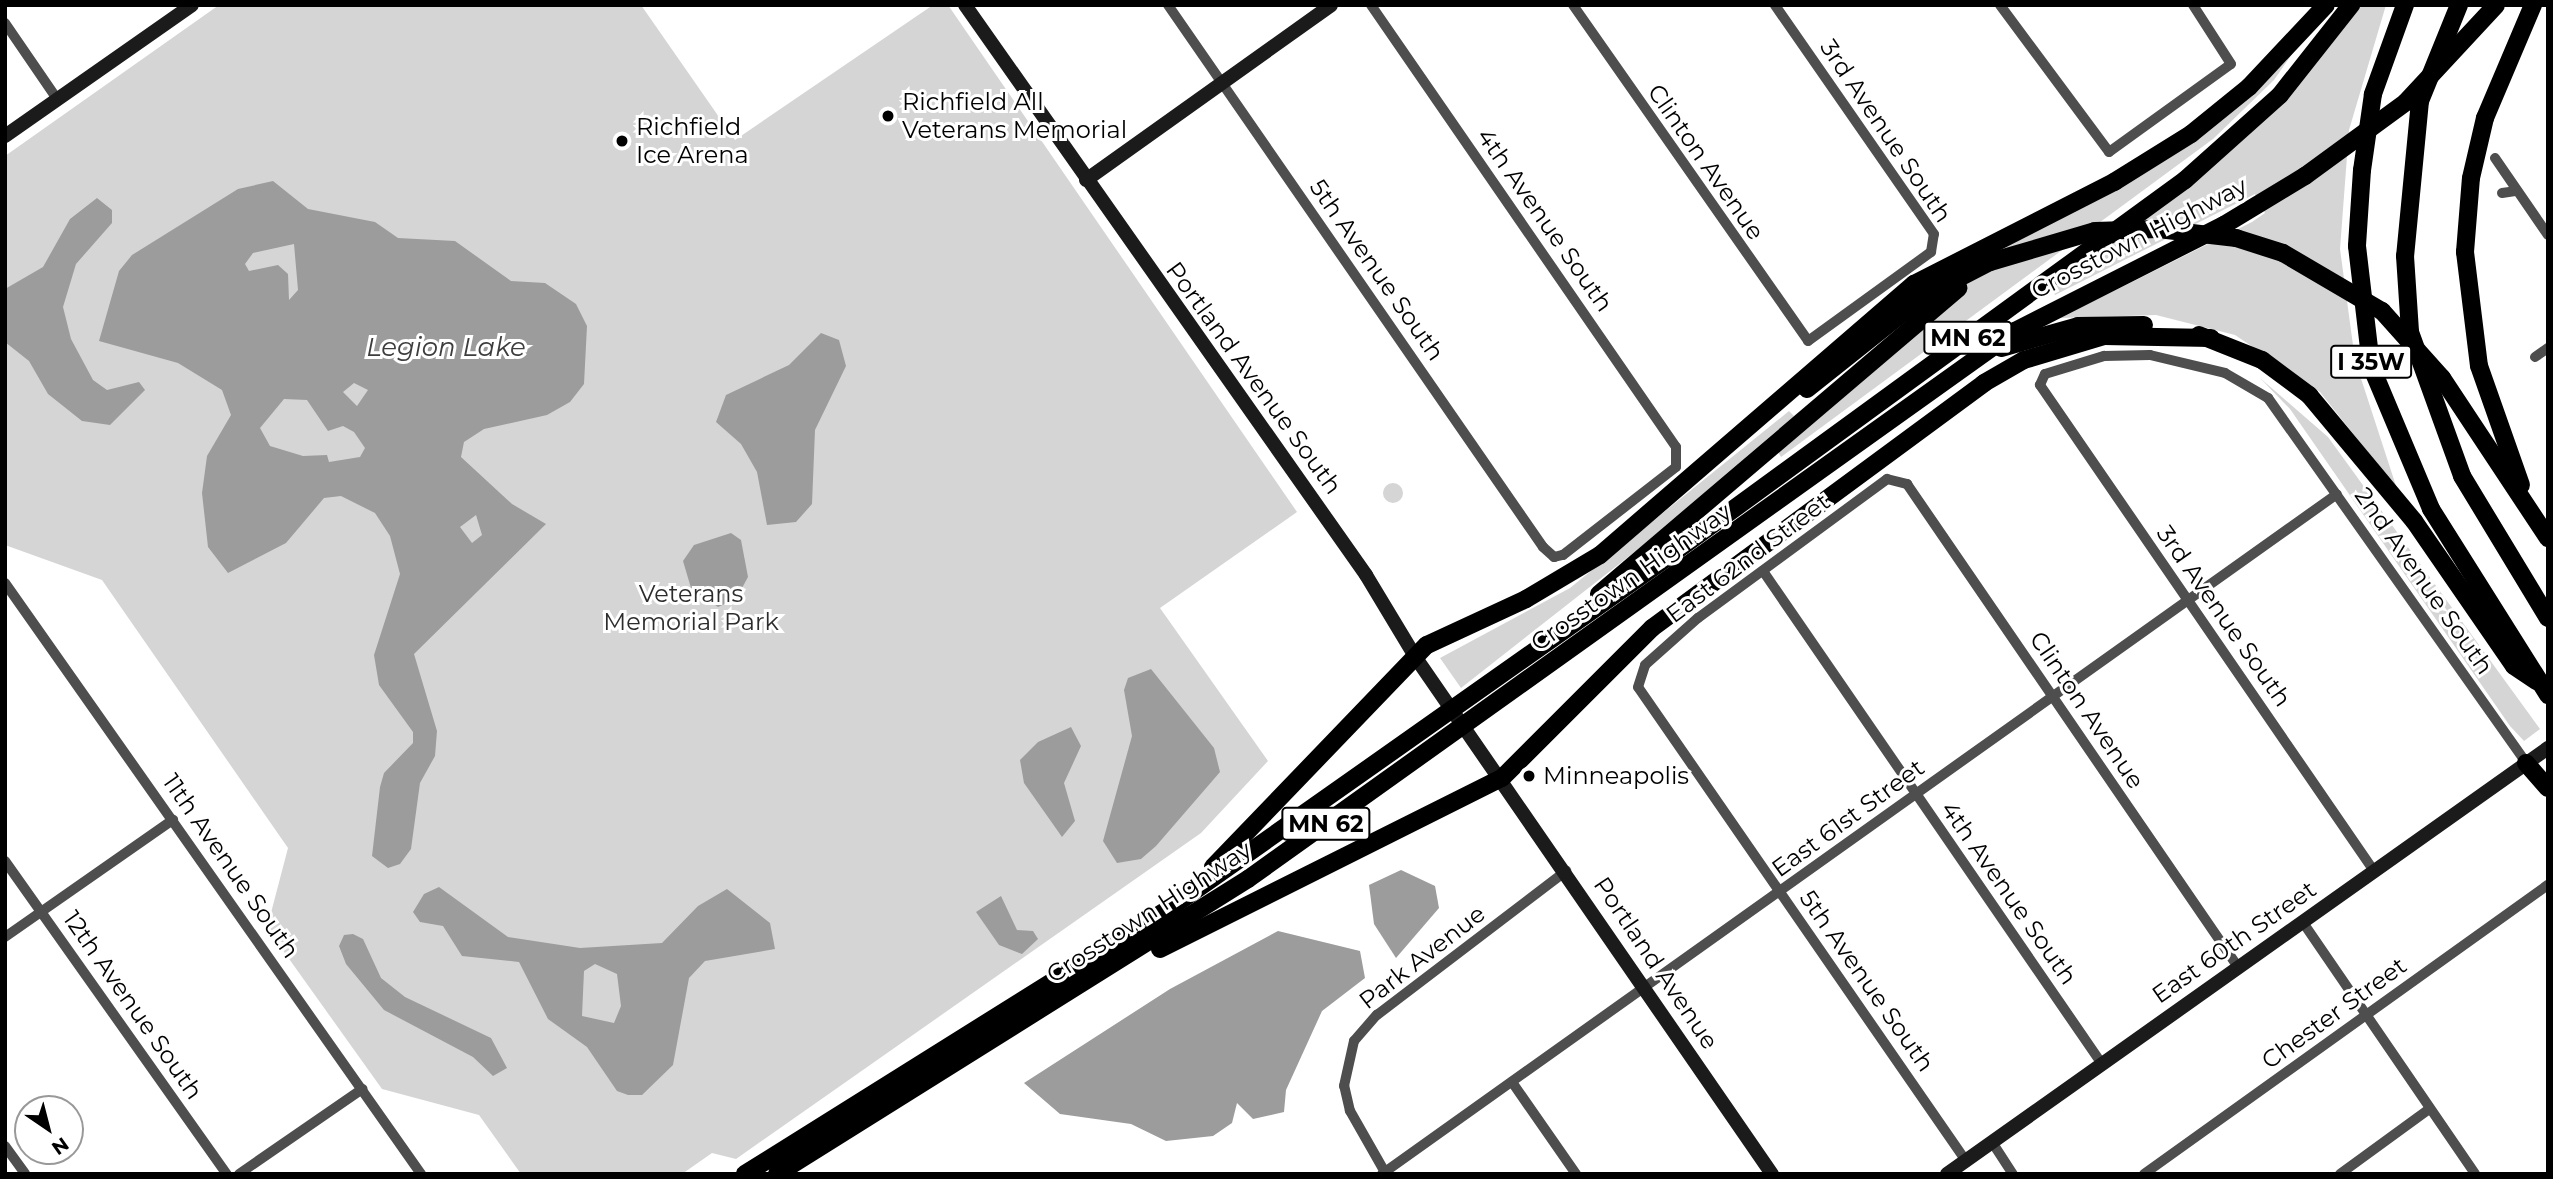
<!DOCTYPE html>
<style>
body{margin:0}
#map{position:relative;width:2553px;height:1179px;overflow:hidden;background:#fff;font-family:Montserrat,sans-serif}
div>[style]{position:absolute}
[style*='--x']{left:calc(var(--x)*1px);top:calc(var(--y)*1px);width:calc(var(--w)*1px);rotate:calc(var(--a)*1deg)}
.green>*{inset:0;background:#d5d5d5}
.round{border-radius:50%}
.water>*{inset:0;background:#9c9c9c}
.street>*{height:10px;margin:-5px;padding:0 5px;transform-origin:5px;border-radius:5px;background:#4e4e4e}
.secondary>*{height:14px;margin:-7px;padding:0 7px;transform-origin:7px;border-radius:7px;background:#1b1b1b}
.highway>*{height:18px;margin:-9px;padding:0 9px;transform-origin:9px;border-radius:9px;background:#000}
.dots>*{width:19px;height:19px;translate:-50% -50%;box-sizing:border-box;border:4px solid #fff;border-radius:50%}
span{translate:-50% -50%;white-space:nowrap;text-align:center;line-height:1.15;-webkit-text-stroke:6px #fff;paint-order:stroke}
.shield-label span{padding:2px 5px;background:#fff;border:2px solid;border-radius:5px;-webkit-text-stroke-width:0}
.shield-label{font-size:23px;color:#000;font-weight:700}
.poi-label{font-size:24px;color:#000}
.left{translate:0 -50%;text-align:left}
.street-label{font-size:24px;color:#000}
.park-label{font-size:24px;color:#2c2c2c}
.water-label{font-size:26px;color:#3d3d3d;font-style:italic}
.frame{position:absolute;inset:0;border:7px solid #000;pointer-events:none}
.north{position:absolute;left:14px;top:1095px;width:70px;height:70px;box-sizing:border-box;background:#fff;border:2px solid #999;border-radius:50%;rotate:145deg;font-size:19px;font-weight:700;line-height:28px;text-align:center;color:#000}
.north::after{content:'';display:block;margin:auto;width:24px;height:32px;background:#000;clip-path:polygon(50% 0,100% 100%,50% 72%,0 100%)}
</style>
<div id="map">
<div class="green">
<i style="clip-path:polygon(219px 5px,641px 5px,735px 140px,933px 5px,948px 5px,1297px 512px,1160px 608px,1268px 761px,1201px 833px,736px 1159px,712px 1153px,682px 1174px,521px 1174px,479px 1115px,382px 1089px,267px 928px,288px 848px,102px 580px,5px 545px,5px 156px)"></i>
<i style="clip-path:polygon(2358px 5px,2386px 5px,2349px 130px,2340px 249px,2355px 360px,2397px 489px,2320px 392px,2235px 335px,2156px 315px,2060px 318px,2252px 222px,2265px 213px,2255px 194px,2055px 295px,2051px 289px,2246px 137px)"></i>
<i style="clip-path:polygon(2299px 44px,2274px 80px,2213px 139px,1781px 457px,1778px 452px,1920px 325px,1886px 311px,2089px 200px)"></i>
<i style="clip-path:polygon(2260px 378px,2328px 437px,2540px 729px,2524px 741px,2510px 726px,2290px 409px)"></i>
<i style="clip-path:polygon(1789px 411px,1794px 416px,1637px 550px,1461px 688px,1440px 658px,1570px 588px)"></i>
<i class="round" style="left:1383px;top:483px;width:20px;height:20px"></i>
</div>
<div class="water">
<i style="clip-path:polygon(evenodd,273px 181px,308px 209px,375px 222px,398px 238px,455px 241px,511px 281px,545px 283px,576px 304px,587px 326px,584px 384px,570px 402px,547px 415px,484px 429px,464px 442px,461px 457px,512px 504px,546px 524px,414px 654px,437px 731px,435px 756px,420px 783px,411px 849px,400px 864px,388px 868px,372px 856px,380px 787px,384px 773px,413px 743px,413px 732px,379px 685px,374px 655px,400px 574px,390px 536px,375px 513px,341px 496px,324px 498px,286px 543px,228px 573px,208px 547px,202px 493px,207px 456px,231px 415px,222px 390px,178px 363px,99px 341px,119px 271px,132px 255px,238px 189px,273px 181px,294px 244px,298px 290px,289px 300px,288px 274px,278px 265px,249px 271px,245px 264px,253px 253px,294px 244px,273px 181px,354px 383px,368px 390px,357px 406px,343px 392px,354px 383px,273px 181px,284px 399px,307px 400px,328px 431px,343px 426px,354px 432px,365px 448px,360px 457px,329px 462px,327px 455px,303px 456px,270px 446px,260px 428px,284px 399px,273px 181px,476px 515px,482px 535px,472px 543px,460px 527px,476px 515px)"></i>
<i style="clip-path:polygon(97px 198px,112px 210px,112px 223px,76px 264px,63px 307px,71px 339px,93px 380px,107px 390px,139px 382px,145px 390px,110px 425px,82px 421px,48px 394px,29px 361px,5px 342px,5px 289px,43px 267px,70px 219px)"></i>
<i style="clip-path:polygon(821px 333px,839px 340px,846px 366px,815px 430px,812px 504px,796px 522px,767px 525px,757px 472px,741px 444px,716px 422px,726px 395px,789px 365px)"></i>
<i style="clip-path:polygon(731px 533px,741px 540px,748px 577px,736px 599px,718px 607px,691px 588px,683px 561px,694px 545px)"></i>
<i style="clip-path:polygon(1151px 669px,1214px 748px,1220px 772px,1156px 846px,1141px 859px,1117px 863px,1103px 841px,1132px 736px,1124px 690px,1128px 678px)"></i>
<i style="clip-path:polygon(1071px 727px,1081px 746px,1064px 783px,1075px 821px,1062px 837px,1024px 783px,1020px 760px,1038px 742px)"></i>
<i style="clip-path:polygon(1401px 870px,1435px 886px,1439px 908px,1396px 958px,1374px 924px,1369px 885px)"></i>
<i style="clip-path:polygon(evenodd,439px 887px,508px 937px,580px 948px,662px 943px,698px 906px,727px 889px,770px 923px,775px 949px,705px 961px,689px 978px,673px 1065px,642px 1095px,628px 1095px,617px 1091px,587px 1047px,548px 1019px,519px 962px,462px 956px,443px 926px,420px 922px,413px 912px,424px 894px,439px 887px,595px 964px,617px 974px,621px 1006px,614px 1023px,582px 1016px,584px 971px,595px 964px)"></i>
<i style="clip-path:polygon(1001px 896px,1017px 930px,1033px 931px,1038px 939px,1022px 954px,999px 945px,976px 912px)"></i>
<i style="clip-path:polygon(1278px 931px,1360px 951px,1365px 978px,1322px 1011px,1286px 1090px,1284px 1112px,1253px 1119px,1237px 1103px,1232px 1123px,1213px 1136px,1166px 1141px,1131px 1124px,1060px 1114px,1024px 1083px,1170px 989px)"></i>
<i style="clip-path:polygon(353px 934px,363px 939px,381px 978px,405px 997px,491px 1038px,507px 1068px,493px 1076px,473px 1057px,384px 1010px,346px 964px,339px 946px,344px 935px)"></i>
</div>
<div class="street">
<i style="--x:1168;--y:5;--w:659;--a:55.32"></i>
<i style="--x:1543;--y:547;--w:15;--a:42"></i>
<i style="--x:1554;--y:557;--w:9;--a:-13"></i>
<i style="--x:1563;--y:555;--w:143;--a:-37.9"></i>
<i style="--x:1676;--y:467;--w:20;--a:-90"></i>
<i style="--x:1676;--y:447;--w:537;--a:-124.61"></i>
<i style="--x:1573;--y:5;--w:410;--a:55"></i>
<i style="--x:1808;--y:341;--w:152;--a:-35.9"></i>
<i style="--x:1931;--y:252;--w:18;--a:-81"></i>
<i style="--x:1934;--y:234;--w:279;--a:-124.8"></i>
<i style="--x:2000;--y:5;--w:183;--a:53.4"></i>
<i style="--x:2109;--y:152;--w:150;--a:-35.8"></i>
<i style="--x:2231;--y:64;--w:70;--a:-122.8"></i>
<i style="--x:5;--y:23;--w:92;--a:55.6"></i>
<i style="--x:2495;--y:158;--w:93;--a:55.5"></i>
<i style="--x:2502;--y:193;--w:15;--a:-8"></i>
<i style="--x:2535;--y:357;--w:16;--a:-35"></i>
<i style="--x:1763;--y:571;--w:598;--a:55.49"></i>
<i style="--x:5;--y:583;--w:723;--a:54.86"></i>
<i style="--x:5;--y:861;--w:384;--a:54.7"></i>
<i style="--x:2374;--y:871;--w:590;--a:-124.5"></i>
<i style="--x:2040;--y:385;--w:12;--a:-66"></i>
<i style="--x:2045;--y:374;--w:62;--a:-17"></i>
<i style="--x:2104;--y:356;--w:46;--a:-1.2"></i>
<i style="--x:2150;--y:355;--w:77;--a:13.5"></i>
<i style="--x:2225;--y:373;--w:50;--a:30.2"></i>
<i style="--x:2268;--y:398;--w:447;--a:54.7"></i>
<i style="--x:2302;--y:921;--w:306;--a:55.6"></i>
<i style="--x:5;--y:937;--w:205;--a:-34.9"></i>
<i style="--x:1512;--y:1082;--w:112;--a:55.2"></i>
<i style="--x:1992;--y:1142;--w:38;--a:57"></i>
<i style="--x:5;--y:1146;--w:34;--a:54"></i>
<i style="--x:1966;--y:1161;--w:576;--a:-124.68"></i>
<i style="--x:1638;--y:687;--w:23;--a:-72"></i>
<i style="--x:1645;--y:665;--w:71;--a:-41.6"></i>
<i style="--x:1698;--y:618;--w:235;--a:-36.3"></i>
<i style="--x:1887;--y:479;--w:21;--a:14"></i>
<i style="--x:1907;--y:484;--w:586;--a:55.58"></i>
<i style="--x:239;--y:1174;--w:150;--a:-34.6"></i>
<i style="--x:1382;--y:1174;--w:1172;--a:-35.45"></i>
<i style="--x:1386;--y:1174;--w:73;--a:-119.7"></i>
<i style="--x:1350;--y:1111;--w:26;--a:-103"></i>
<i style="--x:1344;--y:1086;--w:46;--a:-77.5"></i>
<i style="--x:1354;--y:1041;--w:35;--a:-49"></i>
<i style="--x:1377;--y:1015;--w:238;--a:-37.3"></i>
<i style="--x:2144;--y:1174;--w:497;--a:-35.6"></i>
<i style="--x:2340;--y:1174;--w:110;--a:-36.1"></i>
</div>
<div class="secondary">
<i style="--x:965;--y:5;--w:697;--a:54.87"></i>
<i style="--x:1366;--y:575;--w:97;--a:58.9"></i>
<i style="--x:1416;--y:658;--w:627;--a:55.4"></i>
<i style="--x:5;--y:136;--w:228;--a:-35"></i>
<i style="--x:1086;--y:180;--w:301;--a:-35.5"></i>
<i style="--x:1947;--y:1174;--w:737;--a:-35.33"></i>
</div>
<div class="highway">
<i style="--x:2405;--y:5;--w:95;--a:109.8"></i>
<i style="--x:2373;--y:94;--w:77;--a:98.2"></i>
<i style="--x:2362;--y:170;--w:76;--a:93.8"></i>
<i style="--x:2357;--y:246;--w:121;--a:83.3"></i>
<i style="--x:2371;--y:366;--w:155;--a:67.2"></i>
<i style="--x:2431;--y:509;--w:220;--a:57.8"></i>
<i style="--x:2459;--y:5;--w:104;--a:112.1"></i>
<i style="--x:2420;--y:101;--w:156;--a:95.5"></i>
<i style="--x:2405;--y:256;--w:76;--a:86.2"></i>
<i style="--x:2410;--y:332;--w:153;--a:70.1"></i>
<i style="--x:2462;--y:476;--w:166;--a:58.8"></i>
<i style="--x:2199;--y:335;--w:68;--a:21.6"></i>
<i style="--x:2262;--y:360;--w:59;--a:36.7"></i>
<i style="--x:2309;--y:395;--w:164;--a:50.2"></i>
<i style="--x:2414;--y:521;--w:176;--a:55.4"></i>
<i style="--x:2514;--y:666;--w:27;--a:34"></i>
<i style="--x:2001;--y:348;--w:80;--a:-15.9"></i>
<i style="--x:2078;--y:326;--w:66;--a:-0.9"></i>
<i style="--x:1807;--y:389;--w:149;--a:-38.5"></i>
<i style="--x:1924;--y:296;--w:74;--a:-27.3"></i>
<i style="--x:1990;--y:262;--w:109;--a:-16.4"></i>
<i style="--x:2095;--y:231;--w:63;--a:-1.8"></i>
<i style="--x:2158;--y:229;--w:79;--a:6.6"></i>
<i style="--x:2236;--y:238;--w:49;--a:17.7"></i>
<i style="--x:2283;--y:253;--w:115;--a:30.4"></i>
<i style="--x:2382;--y:311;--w:90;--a:48.2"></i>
<i style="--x:2442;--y:378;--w:192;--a:56.5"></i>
<i style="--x:2521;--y:485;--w:126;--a:-109.4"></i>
<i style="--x:2479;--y:366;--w:115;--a:-97"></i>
<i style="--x:2465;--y:252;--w:74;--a:-85.4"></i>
<i style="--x:2471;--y:178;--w:62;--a:-76.9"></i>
<i style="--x:2485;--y:118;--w:123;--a:-67"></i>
<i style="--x:1599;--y:594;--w:472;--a:-40.4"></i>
<i style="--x:2526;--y:763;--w:33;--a:49"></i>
<i style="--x:1213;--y:867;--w:308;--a:-46.1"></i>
<i style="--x:1427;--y:645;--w:109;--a:-24.9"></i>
<i style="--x:1526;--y:599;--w:86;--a:-30.7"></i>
<i style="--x:1600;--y:555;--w:415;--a:-40.8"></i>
<i style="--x:1914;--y:284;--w:225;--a:-27"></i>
<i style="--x:2114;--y:182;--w:91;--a:-31.9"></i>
<i style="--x:2191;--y:134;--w:75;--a:-39"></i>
<i style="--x:2249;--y:87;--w:112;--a:-46.8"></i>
<i style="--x:1160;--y:949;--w:382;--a:-26.6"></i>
<i style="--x:1502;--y:778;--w:212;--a:-45"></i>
<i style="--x:1652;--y:628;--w:413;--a:-36.4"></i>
<i style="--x:1984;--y:383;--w:46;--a:-29.9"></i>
<i style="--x:2024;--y:360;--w:84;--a:-16.7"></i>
<i style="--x:2104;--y:336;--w:107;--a:1.1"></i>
<i style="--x:745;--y:1174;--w:505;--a:-32.05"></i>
<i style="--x:1173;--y:906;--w:602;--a:-35.19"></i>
<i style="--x:1665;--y:559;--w:643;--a:-36.09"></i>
<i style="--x:2185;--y:180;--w:127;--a:-41.8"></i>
<i style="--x:2280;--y:95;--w:115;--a:-51.7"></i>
<i style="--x:777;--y:1174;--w:556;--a:-32.06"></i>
<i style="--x:1248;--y:879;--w:943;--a:-35.54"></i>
<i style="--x:2015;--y:331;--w:234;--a:-26.9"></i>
<i style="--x:2224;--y:225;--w:95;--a:-31.2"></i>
<i style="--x:2305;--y:176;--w:125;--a:-36.2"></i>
<i style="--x:2406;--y:102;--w:132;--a:-47.1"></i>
</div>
<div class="dots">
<i style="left:888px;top:116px;background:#000"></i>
<i style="left:622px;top:141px;background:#000"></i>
<i style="left:1529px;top:776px;background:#000"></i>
</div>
<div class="shield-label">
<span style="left:1968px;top:338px">MN 62</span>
<span style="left:2371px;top:362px">I 35W</span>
<span style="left:1326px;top:824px">MN 62</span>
</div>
<div class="poi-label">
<span class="left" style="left:902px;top:116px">Richfield All<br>Veterans Memorial</span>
<span class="left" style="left:636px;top:141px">Richfield<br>Ice Arena</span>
<span class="left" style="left:1543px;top:776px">Minneapolis</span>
</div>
<div class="street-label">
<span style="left:1886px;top:131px;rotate:56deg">3rd Avenue South</span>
<span style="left:1706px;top:162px;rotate:55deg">Clinton Avenue</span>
<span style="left:1545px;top:220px;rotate:55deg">4th Avenue South</span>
<span style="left:2139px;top:238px;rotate:-27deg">Crosstown Highway</span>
<span style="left:1377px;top:270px;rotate:55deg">5th Avenue South</span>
<span style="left:1254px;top:378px;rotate:54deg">Portland Avenue South</span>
<span style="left:1748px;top:558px;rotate:-37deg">East 62nd Street</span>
<span style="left:1631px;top:577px;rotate:-35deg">Crosstown Highway</span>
<span style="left:2424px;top:581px;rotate:55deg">2nd Avenue South</span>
<span style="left:2224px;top:616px;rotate:55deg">3rd Avenue South</span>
<span style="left:2087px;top:710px;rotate:56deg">Clinton Avenue</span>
<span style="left:1848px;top:818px;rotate:-36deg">East 61st Street</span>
<span style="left:231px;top:866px;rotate:55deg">11th Avenue South</span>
<span style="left:2009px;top:893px;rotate:55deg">4th Avenue South</span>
<span style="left:1149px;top:912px;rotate:-33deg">Crosstown Highway</span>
<span style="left:2234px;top:942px;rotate:-35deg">East 60th Street</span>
<span style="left:1422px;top:957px;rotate:-38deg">Park Avenue</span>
<span style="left:1656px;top:963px;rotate:56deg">Portland Avenue</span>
<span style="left:1867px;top:981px;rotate:55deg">5th Avenue South</span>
<span style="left:133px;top:1005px;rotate:55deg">12th Avenue South</span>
<span style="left:2334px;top:1013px;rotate:-36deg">Chester Street</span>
</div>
<div class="park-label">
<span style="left:691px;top:608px">Veterans<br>Memorial Park</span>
</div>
<div class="water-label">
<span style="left:446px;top:348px">Legion Lake</span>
</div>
<div class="frame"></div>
<div class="north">N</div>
</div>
